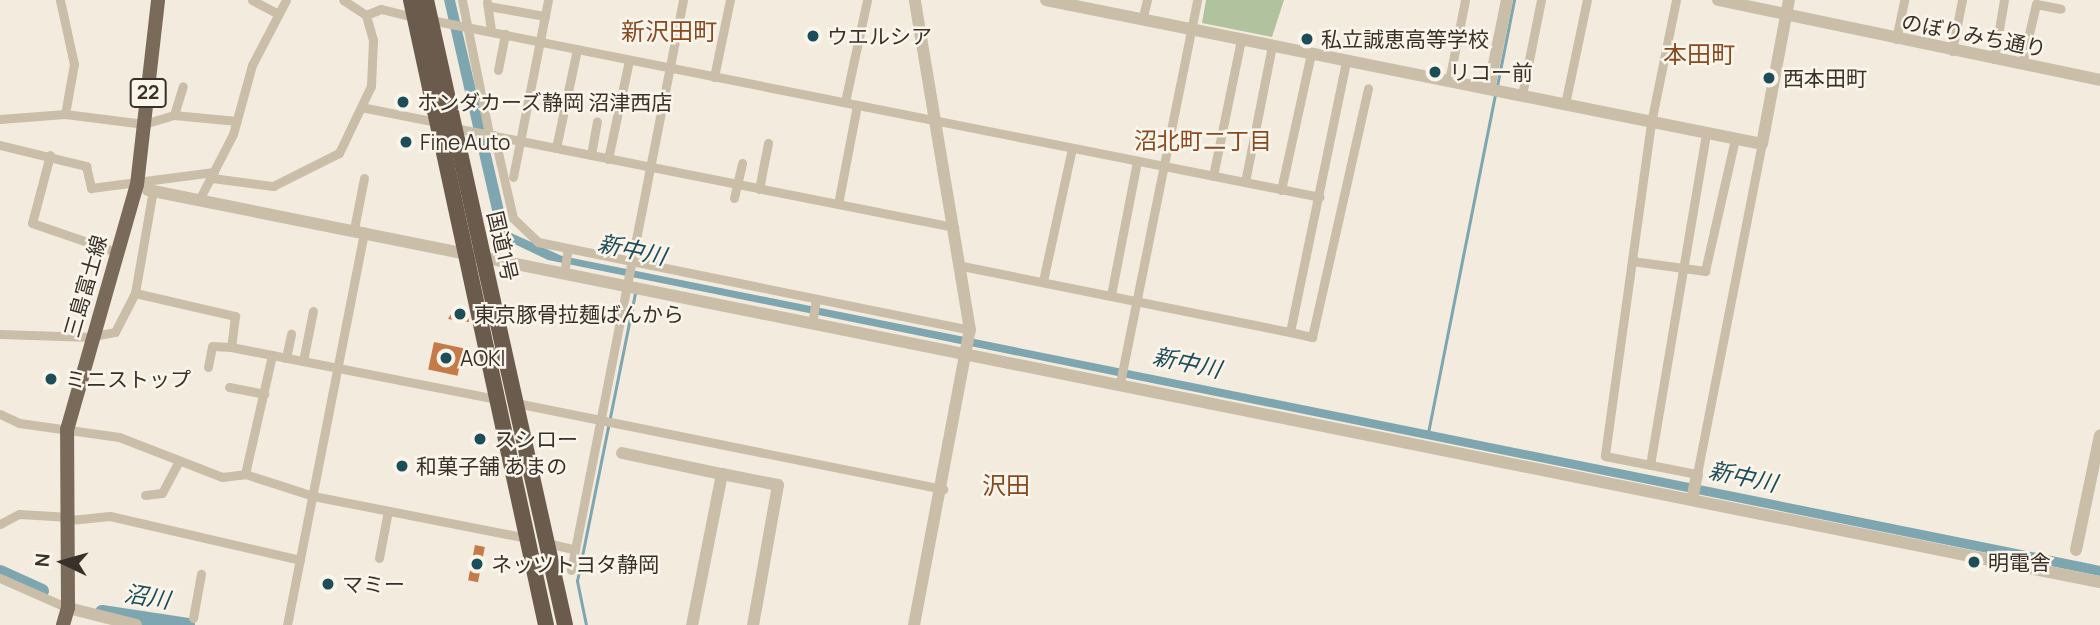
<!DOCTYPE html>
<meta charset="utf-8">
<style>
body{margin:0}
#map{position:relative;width:2100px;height:625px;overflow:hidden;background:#f3ecde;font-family:Manrope,"Noto Sans JP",sans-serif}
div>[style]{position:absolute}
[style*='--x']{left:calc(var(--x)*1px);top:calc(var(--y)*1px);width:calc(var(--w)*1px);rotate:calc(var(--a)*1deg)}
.green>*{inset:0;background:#b0c29e}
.water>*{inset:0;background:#7da6b0}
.stream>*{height:2.5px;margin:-1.25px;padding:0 1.25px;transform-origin:1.25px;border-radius:1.25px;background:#7da6b0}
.river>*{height:14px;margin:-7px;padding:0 7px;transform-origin:7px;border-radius:7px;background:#7da6b0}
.building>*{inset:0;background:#c67a48;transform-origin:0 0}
.minor>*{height:9px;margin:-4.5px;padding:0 4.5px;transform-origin:4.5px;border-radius:4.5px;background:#cbbea9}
.tertiary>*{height:12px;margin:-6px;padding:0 6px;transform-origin:6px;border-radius:6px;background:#cbbea9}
.primary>*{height:14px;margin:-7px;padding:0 7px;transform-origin:7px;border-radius:7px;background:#7a6a5a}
.trunk>*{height:16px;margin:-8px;padding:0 8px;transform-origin:8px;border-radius:8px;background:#6a5b4d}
.dots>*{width:19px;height:19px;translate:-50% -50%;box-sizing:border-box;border:4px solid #faf5eb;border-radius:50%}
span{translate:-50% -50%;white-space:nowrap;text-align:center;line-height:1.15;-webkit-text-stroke:5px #faf5eb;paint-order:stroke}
.shield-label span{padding:2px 5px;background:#faf5eb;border:2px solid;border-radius:5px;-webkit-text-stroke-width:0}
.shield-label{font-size:19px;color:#383029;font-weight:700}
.street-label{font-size:21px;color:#383029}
.poi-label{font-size:21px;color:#383029}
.left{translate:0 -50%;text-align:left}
.neighbourhood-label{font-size:23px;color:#884a22}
.water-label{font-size:23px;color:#1e4d5a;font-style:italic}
.quarter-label{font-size:24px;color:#884a22}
.north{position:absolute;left:28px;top:527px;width:70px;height:70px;-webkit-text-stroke:5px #faf5eb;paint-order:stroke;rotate:275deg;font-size:19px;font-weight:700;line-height:28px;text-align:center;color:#383029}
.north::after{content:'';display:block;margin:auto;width:24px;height:32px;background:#383029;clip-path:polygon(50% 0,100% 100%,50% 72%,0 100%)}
</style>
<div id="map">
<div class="green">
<i style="clip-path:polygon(1206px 0,1284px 0,1272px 37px,1202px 23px)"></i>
</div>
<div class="water">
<i style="clip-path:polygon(444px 0,455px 0,509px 232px,562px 256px,2091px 564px,2100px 566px,2100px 576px,548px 260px,508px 241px,494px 219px)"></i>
</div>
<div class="stream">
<i style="--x:1497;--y:86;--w:88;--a:-78.8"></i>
<i style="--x:1428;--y:433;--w:344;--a:-78.8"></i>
<i style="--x:586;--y:625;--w:45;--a:-101.6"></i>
<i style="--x:577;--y:581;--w:294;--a:-78.6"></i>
</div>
<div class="river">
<i style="--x:0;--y:572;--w:46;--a:24.3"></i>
<i style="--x:102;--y:612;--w:87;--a:8.6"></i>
</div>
<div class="building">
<i style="clip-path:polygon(455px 307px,467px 308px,469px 322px,448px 319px)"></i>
<i style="left:434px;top:342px;width:30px;height:28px;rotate:12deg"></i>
<i style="left:475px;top:545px;width:10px;height:36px;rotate:11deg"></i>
</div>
<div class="minor">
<i style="--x:60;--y:0;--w:66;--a:77.7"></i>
<i style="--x:74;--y:64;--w:51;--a:100.2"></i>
<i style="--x:252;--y:0;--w:30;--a:28"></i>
<i style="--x:462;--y:0;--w:137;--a:78.6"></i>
<i style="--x:1676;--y:0;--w:126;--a:101.5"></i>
<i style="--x:1651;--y:123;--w:336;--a:97.9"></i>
<i style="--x:1605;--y:456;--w:94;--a:11.1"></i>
<i style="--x:1697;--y:474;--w:336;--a:-78.9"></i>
<i style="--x:487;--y:2;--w:29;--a:82"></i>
<i style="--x:488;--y:6;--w:58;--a:10"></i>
<i style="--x:366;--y:15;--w:16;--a:-22"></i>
<i style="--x:381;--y:9;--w:34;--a:14"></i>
<i style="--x:431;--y:20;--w:906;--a:11.26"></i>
<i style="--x:1142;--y:20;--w:21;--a:-76"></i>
<i style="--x:1896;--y:39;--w:40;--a:-78"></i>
<i style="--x:1952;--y:51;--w:52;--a:-78.9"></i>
<i style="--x:1994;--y:59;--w:60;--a:-80.4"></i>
<i style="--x:2022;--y:64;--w:62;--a:-76.9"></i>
<i style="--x:2036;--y:4;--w:25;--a:11"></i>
<i style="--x:498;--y:70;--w:37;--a:-79"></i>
<i style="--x:714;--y:77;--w:79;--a:-78.3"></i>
<i style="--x:1449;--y:81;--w:83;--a:-78.8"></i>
<i style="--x:1522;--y:95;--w:97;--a:-78.7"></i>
<i style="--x:845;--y:102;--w:104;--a:-77.8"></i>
<i style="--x:1565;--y:104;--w:106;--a:-78.1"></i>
<i style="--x:361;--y:107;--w:76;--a:11.3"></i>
<i style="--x:174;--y:115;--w:30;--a:-73"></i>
<i style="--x:0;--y:119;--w:65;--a:-4.4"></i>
<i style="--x:65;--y:114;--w:80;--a:7.2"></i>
<i style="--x:144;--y:124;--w:31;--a:-17"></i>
<i style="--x:174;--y:115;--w:63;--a:5.4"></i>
<i style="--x:455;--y:128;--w:509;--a:11.22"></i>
<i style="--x:494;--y:135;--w:85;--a:77.1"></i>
<i style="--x:513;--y:218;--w:35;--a:44"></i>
<i style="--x:538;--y:242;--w:441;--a:11.5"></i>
<i style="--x:0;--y:145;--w:89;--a:13.7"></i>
<i style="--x:86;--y:166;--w:23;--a:77"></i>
<i style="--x:91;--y:188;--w:124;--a:-7.4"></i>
<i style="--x:556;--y:148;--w:101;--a:-78"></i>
<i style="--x:50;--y:155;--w:70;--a:104.8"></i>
<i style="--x:32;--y:223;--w:89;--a:19"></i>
<i style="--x:591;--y:155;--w:34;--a:-80"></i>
<i style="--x:608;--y:159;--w:101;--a:-78"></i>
<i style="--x:1213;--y:176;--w:139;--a:-78.4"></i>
<i style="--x:513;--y:177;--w:180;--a:-78.8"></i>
<i style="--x:212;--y:178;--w:62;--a:7.5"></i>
<i style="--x:273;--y:186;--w:74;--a:-26.6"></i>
<i style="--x:339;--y:153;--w:74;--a:-64.5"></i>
<i style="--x:371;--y:86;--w:46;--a:-87.5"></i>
<i style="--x:373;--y:40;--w:26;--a:-106"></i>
<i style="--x:366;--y:15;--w:27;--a:-147"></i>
<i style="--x:1245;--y:182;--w:139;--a:-78.8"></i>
<i style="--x:759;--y:189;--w:47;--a:-78.9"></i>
<i style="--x:1281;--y:190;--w:140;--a:-77.6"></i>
<i style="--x:734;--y:198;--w:36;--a:-77"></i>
<i style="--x:199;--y:200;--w:74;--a:-62.7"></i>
<i style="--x:233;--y:134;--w:72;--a:-74.6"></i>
<i style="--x:252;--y:65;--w:73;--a:-62.4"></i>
<i style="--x:838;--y:204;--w:101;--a:-79.1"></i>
<i style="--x:354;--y:229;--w:52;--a:-78.9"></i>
<i style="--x:1632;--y:261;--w:74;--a:7.8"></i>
<i style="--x:1705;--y:271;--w:135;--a:-77.2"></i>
<i style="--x:962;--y:266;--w:335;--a:11.4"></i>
<i style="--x:1290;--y:332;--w:277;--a:-78.3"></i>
<i style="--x:564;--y:273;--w:24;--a:-81"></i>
<i style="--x:1043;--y:281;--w:136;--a:-77.7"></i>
<i style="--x:135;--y:293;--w:105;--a:-80.1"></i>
<i style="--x:1111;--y:295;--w:136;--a:-79"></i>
<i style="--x:812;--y:324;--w:25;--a:-81"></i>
<i style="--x:1290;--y:332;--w:23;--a:13"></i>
<i style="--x:1312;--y:337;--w:255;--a:-77.3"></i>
<i style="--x:0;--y:334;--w:91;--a:1.9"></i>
<i style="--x:93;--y:336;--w:22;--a:-10"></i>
<i style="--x:115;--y:332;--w:44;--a:-62.9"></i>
<i style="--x:135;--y:293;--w:103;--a:13"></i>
<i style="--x:235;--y:316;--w:31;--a:97"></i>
<i style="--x:231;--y:347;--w:271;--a:11.1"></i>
<i style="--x:286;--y:358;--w:25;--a:-78"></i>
<i style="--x:303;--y:361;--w:51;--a:-78.7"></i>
<i style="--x:208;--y:367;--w:21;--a:-79"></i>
<i style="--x:212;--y:346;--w:19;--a:3"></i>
<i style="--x:1120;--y:383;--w:391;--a:-78.6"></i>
<i style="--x:229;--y:387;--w:36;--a:11"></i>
<i style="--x:516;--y:403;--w:436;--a:11.4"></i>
<i style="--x:0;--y:414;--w:21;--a:25"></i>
<i style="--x:19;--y:423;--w:101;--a:8"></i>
<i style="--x:119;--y:437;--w:110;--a:21.2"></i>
<i style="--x:222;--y:477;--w:23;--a:-7"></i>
<i style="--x:245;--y:474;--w:71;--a:17.9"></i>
<i style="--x:313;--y:496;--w:219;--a:11.1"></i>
<i style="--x:1650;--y:465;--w:337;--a:-80.4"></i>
<i style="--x:245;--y:474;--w:122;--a:-77.2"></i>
<i style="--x:145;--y:495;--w:17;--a:-7"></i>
<i style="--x:162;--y:493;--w:36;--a:-62"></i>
<i style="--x:70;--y:520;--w:40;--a:-5.7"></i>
<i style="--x:110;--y:516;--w:195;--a:13"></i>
<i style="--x:0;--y:524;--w:21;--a:-28"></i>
<i style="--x:19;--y:514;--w:51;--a:3.4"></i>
<i style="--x:547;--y:543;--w:28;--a:13"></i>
<i style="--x:379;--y:558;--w:48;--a:-79.2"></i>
<i style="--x:571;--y:570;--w:581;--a:-78.88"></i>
<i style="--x:0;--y:578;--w:74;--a:23.8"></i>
<i style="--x:193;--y:618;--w:45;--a:-79.7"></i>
<i style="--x:287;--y:625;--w:401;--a:-78.9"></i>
</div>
<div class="tertiary">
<i style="--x:1046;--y:0;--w:730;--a:11.37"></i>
<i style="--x:1762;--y:144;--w:147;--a:-79.4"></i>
<i style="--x:1718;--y:0;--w:390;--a:11.8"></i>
<i style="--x:1489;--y:89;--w:91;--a:-78.6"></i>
<i style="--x:146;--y:184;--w:6;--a:72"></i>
<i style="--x:148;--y:190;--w:1991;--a:11.36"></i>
<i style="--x:622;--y:453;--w:102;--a:11.9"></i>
<i style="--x:722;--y:474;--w:154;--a:101.2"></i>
<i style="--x:722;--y:474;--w:57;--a:11.1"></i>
<i style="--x:778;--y:485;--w:142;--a:100.1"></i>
<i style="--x:1692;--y:500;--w:26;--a:-79"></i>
<i style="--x:2076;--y:550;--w:117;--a:-78.2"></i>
<i style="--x:68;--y:608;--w:70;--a:14"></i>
<i style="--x:914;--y:625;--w:300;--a:-79.3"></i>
<i style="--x:970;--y:330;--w:335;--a:-99.5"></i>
</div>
<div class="primary">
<i style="--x:63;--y:625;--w:18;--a:-74"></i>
<i style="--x:68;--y:608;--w:178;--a:-90.3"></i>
<i style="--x:67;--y:430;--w:255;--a:-74.1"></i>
<i style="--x:137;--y:185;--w:186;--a:-83.5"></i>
</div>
<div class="trunk">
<i style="--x:411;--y:0;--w:639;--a:77.81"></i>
<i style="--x:426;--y:0;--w:640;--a:77.46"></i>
</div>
<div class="dots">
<i style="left:813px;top:36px;background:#1e4d5a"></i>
<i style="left:1307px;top:39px;background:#1e4d5a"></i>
<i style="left:1435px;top:72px;background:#1e4d5a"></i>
<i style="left:1769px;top:78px;background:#1e4d5a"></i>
<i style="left:403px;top:102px;background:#1e4d5a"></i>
<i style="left:406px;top:142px;background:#1e4d5a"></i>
<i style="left:460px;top:314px;background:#1e4d5a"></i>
<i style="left:446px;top:358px;background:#1e4d5a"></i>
<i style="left:51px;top:379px;background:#1e4d5a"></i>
<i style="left:480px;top:439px;background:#1e4d5a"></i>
<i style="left:402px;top:466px;background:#1e4d5a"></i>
<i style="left:1974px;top:562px;background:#1e4d5a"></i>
<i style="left:477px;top:564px;background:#1e4d5a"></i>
<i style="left:328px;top:584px;background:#1e4d5a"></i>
</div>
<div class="shield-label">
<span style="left:148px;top:93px">22</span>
</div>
<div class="street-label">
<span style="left:1974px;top:35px;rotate:11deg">のぼりみち通り</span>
<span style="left:503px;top:246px;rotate:77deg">国道1号</span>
<span style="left:85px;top:286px;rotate:-74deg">三島富士線</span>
</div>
<div class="poi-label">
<span class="left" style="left:827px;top:36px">ウエルシア</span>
<span class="left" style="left:1321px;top:39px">私立誠恵高等学校</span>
<span class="left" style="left:1449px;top:72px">リコー前</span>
<span class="left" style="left:1783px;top:78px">西本田町</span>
<span class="left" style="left:417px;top:102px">ホンダカーズ静岡 沼津西店</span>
<span class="left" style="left:420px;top:142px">Fine Auto</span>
<span class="left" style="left:474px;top:314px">東京豚骨拉麺ばんから</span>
<span class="left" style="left:460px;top:358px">AOKI</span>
<span class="left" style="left:65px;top:379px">ミニストップ</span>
<span class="left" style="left:494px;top:439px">スシロー</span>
<span class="left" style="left:416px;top:466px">和菓子舗 あまの</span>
<span class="left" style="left:1988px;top:562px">明電舎</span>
<span class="left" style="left:491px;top:564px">ネッツトヨタ静岡</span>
<span class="left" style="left:342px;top:584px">マミー</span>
</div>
<div class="neighbourhood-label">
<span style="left:1203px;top:140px">沼北町二丁目</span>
</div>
<div class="water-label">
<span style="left:632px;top:249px;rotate:12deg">新中川</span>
<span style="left:1187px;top:362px;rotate:12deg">新中川</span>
<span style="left:1743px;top:476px;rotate:12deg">新中川</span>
<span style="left:147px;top:596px;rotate:9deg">沼川</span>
</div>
<div class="quarter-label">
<span style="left:669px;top:31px">新沢田町</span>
<span style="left:1699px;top:54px">本田町</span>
<span style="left:1006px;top:485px">沢田</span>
</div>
<div class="north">N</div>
</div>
